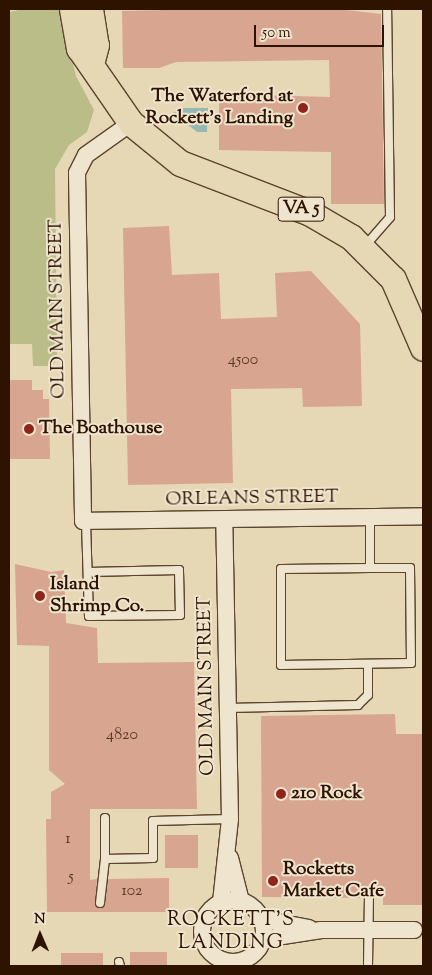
<!DOCTYPE html>
<style>
body{margin:0}
#map{position:relative;width:432px;height:975px;overflow:hidden;background:#e6d7b5;font-family:"Sorts Mill Goudy",serif}
div>[style]{position:absolute}
[style*='--x']{left:calc(var(--x)*1px);top:calc(var(--y)*1px);width:calc(var(--w)*1px);rotate:calc(var(--a)*1deg)}
.green>*{inset:0;background:#bbbd89}
.water>*{inset:0;background:#97b8b2}
.building>*{inset:0;background:#d8a591;transform-origin:0 0}
.roads{filter:drop-shadow(1px 0 #5c442d) drop-shadow(-1px 0 #5c442d) drop-shadow(0 1px #5c442d) drop-shadow(0 -1px #5c442d)}
.lane>*{height:8px;margin:-4px;padding:0 4px;transform-origin:4px;border-radius:4px;background:#efe5cf}
.street>*{height:16px;margin:-8px;padding:0 8px;transform-origin:8px;border-radius:8px;background:#efe5cf}
.street>.ring{margin:-8px;padding:0;box-sizing:content-box;background:none;border:16px solid #efe5cf;border-radius:50%}
.primary>*{height:25px;margin:-12.5px;padding:0 12.5px;transform-origin:12.5px;border-radius:12.5px;background:#e6d7b5}
.dots>*{width:14px;height:14px;translate:-50% -50%;box-sizing:border-box;border:2px solid #efe5cf;border-radius:50%}
span{translate:-50% -50%;white-space:nowrap;text-align:center;line-height:1.15;-webkit-text-stroke:4px #efe5cf;paint-order:stroke}
.number-label{font-size:16px;color:#583824}
.number-label span{-webkit-text-stroke-width:0}
.shield-label span{padding:1px 4px;background:#efe5cf;border:1px solid;border-radius:4px;-webkit-text-stroke-width:0}
.shield-label{font-size:18px;color:#2e1300;font-weight:700}
.poi-label{font-size:19px;color:#2e1300;font-weight:700}
.right{translate:-100% -50%;text-align:right}
.left{translate:0 -50%;text-align:left}
.street-label{font-size:19px;color:#2e1300}
.neighbourhood-label{font-size:20px;color:#2e1300;letter-spacing:1px}
.frame{position:absolute;inset:0;border:10px solid #2e1300;pointer-events:none}
.north{position:absolute;left:15px;top:910px;width:50px;height:50px;-webkit-text-stroke:4px #efe5cf;paint-order:stroke;rotate:359deg;font-size:14px;font-weight:700;line-height:20px;text-align:center;color:#2e1300}
.north::after{content:'';display:block;margin:auto;width:18px;height:22px;background:#2e1300;clip-path:polygon(50% 0,100% 100%,50% 72%,0 100%)}
.scale{position:absolute;left:254px;top:25px;width:130px;height:22px;box-sizing:border-box;border:2px solid #2e1300;border-top:0;padding-left:6px;font-size:15px;line-height:18px;white-space:nowrap;color:#2e1300;-webkit-text-stroke:4px #efe5cf;paint-order:stroke}
</style>
<div id="map">
<div class="green">
<i style="clip-path:polygon(24px 9px,60px 9px,76px 76px,94px 110px,87px 132px,69px 145px,55px 169px,57px 359px,52px 366px,33px 366px,32px 344px,9px 344px,9px 12px)"></i>
</div>
<div class="water">
<i style="clip-path:polygon(180px 108px,208px 108px,207px 132px,197px 132px,173px 113px)"></i>
</div>
<div class="building">
<i style="clip-path:polygon(208px 9px,338px 9px,381px 14px,384px 204px,331px 204px,331px 152px,219px 150px,219px 94px,330px 97px,329px 60px,176px 62px,159px 68px,123px 68px,122px 11px)"></i>
<i style="clip-path:polygon(169px 226px,172px 275px,219px 273px,221px 319px,277px 317px,275px 273px,311px 271px,360px 324px,362px 406px,303px 407px,302px 388px,231px 389px,233px 483px,128px 485px,123px 228px)"></i>
<i style="clip-path:polygon(9px 380px,32px 380px,32px 390px,43px 390px,43px 399px,49px 399px,50px 459px,9px 459px)"></i>
<i style="clip-path:polygon(15px 564px,51px 572px,64px 570px,66px 623px,97px 628px,98px 663px,194px 662px,197px 809px,90px 809px,90px 880px,97px 879px,95px 906px,105px 906px,108px 879px,169px 878px,169px 912px,47px 912px,46px 819px,51px 819px,51px 792px,65px 784px,49px 770px,49px 646px,17px 645px)"></i>
<i style="clip-path:polygon(395px 714px,396px 734px,423px 734px,423px 905px,383px 905px,383px 898px,370px 892px,363px 898px,262px 897px,261px 716px)"></i>
<i style="left:165px;top:835px;width:33px;height:33px"></i>
<i style="left:130px;top:952px;width:37px;height:14px"></i>
<i style="left:61px;top:953px;width:42px;height:13px"></i>
</div>
<div class="roads">
<div class="lane">
<i style="--x:365;--y:246;--w:38;--a:-49"></i>
<i style="--x:390;--y:217;--w:208;--a:-90.8"></i>
<i style="--x:370;--y:517;--w:51;--a:90"></i>
<i style="--x:370;--y:568;--w:89;--a:179.4"></i>
<i style="--x:281;--y:569;--w:96;--a:90"></i>
<i style="--x:281;--y:665;--w:130;--a:-0.9"></i>
<i style="--x:411;--y:663;--w:95;--a:-90.6"></i>
<i style="--x:410;--y:568;--w:40;--a:180"></i>
<i style="--x:86;--y:522;--w:94;--a:88.2"></i>
<i style="--x:89;--y:616;--w:91;--a:-0.6"></i>
<i style="--x:180;--y:615;--w:45;--a:-91.3"></i>
<i style="--x:179;--y:570;--w:91;--a:178.7"></i>
<i style="--x:228;--y:708;--w:130;--a:-1.3"></i>
<i style="--x:358;--y:705;--w:14;--a:-45"></i>
<i style="--x:368;--y:695;--w:31;--a:-90"></i>
<i style="--x:105;--y:818;--w:41;--a:90"></i>
<i style="--x:105;--y:859;--w:48;--a:-1.2"></i>
<i style="--x:153;--y:858;--w:37;--a:-90"></i>
<i style="--x:153;--y:821;--w:77;--a:-1.5"></i>
<i style="--x:100;--y:903;--w:44;--a:-83.5"></i>
<i style="--x:119;--y:962;--w:4;--a:76"></i>
<i style="--x:368;--y:966;--w:68;--a:-89.2"></i>
</div>
<div class="street">
<i style="--x:131;--y:123;--w:55;--a:144.6"></i>
<i style="--x:86;--y:155;--w:20;--a:117"></i>
<i style="--x:77;--y:173;--w:348;--a:89"></i>
<i style="--x:83;--y:521;--w:340;--a:-0.8"></i>
<i style="--x:230;--y:858;--w:44;--a:75.7"></i>
<i class="ring" style="left:202px;top:900px;width:46px;height:46px"></i>
<i style="--x:221;--y:902;--w:83;--a:-83.8"></i>
<i style="--x:230;--y:819;--w:299;--a:-91.1"></i>
<i style="--x:262;--y:919;--w:48;--a:10.8"></i>
<i style="--x:263;--y:939;--w:59;--a:-8.8"></i>
<i style="--x:321;--y:930;--w:93;--a:0"></i>
</div>
<div class="primary">
<i style="--x:72;--y:9;--w:40;--a:80"></i>
<i style="--x:79;--y:48;--w:91;--a:55.3"></i>
<i style="--x:131;--y:123;--w:63;--a:39.2"></i>
<i style="--x:180;--y:163;--w:139;--a:21"></i>
<i style="--x:310;--y:213;--w:48;--a:30.3"></i>
<i style="--x:351;--y:237;--w:59;--a:45"></i>
<i style="--x:393;--y:279;--w:75;--a:66.5"></i>
<i style="--x:90;--y:9;--w:36;--a:81"></i>
<i style="--x:96;--y:45;--w:16;--a:105"></i>
</div>
</div>
<div class="dots">
<i style="left:303px;top:108px;background:#8f2418"></i>
<i style="left:29px;top:429px;background:#8f2418"></i>
<i style="left:40px;top:596px;background:#8f2418"></i>
<i style="left:281px;top:794px;background:#8f2418"></i>
<i style="left:273px;top:881px;background:#8f2418"></i>
</div>
<div class="number-label">
<span style="left:243px;top:361px">4500</span>
<span style="left:122px;top:736px">4820</span>
<span style="left:68px;top:840px">1</span>
<span style="left:71px;top:878px">5</span>
<span style="left:132px;top:892px">102</span>
</div>
<div class="shield-label">
<span style="left:301px;top:209px">VA 5</span>
</div>
<div class="poi-label">
<span class="right" style="left:293px;top:108px">The Waterford at<br>Rockett's Landing</span>
<span class="left" style="left:39px;top:429px">The Boathouse</span>
<span class="left" style="left:50px;top:596px">Island<br>Shrimp Co.</span>
<span class="left" style="left:291px;top:794px">210 Rock</span>
<span class="left" style="left:283px;top:881px">Rocketts<br>Market Cafe</span>
</div>
<div class="street-label">
<span style="left:58px;top:309px;rotate:-91deg">OLD MAIN STREET</span>
<span style="left:252px;top:499px;rotate:-1deg">ORLEANS STREET</span>
<span style="left:207px;top:686px;rotate:-91deg">OLD MAIN STREET</span>
</div>
<div class="neighbourhood-label">
<span style="left:231px;top:932px">ROCKETT'S<br>LANDING</span>
</div>
<div class="frame"></div>
<div class="north">N</div>
<div class="scale">50 m</div>
</div>
